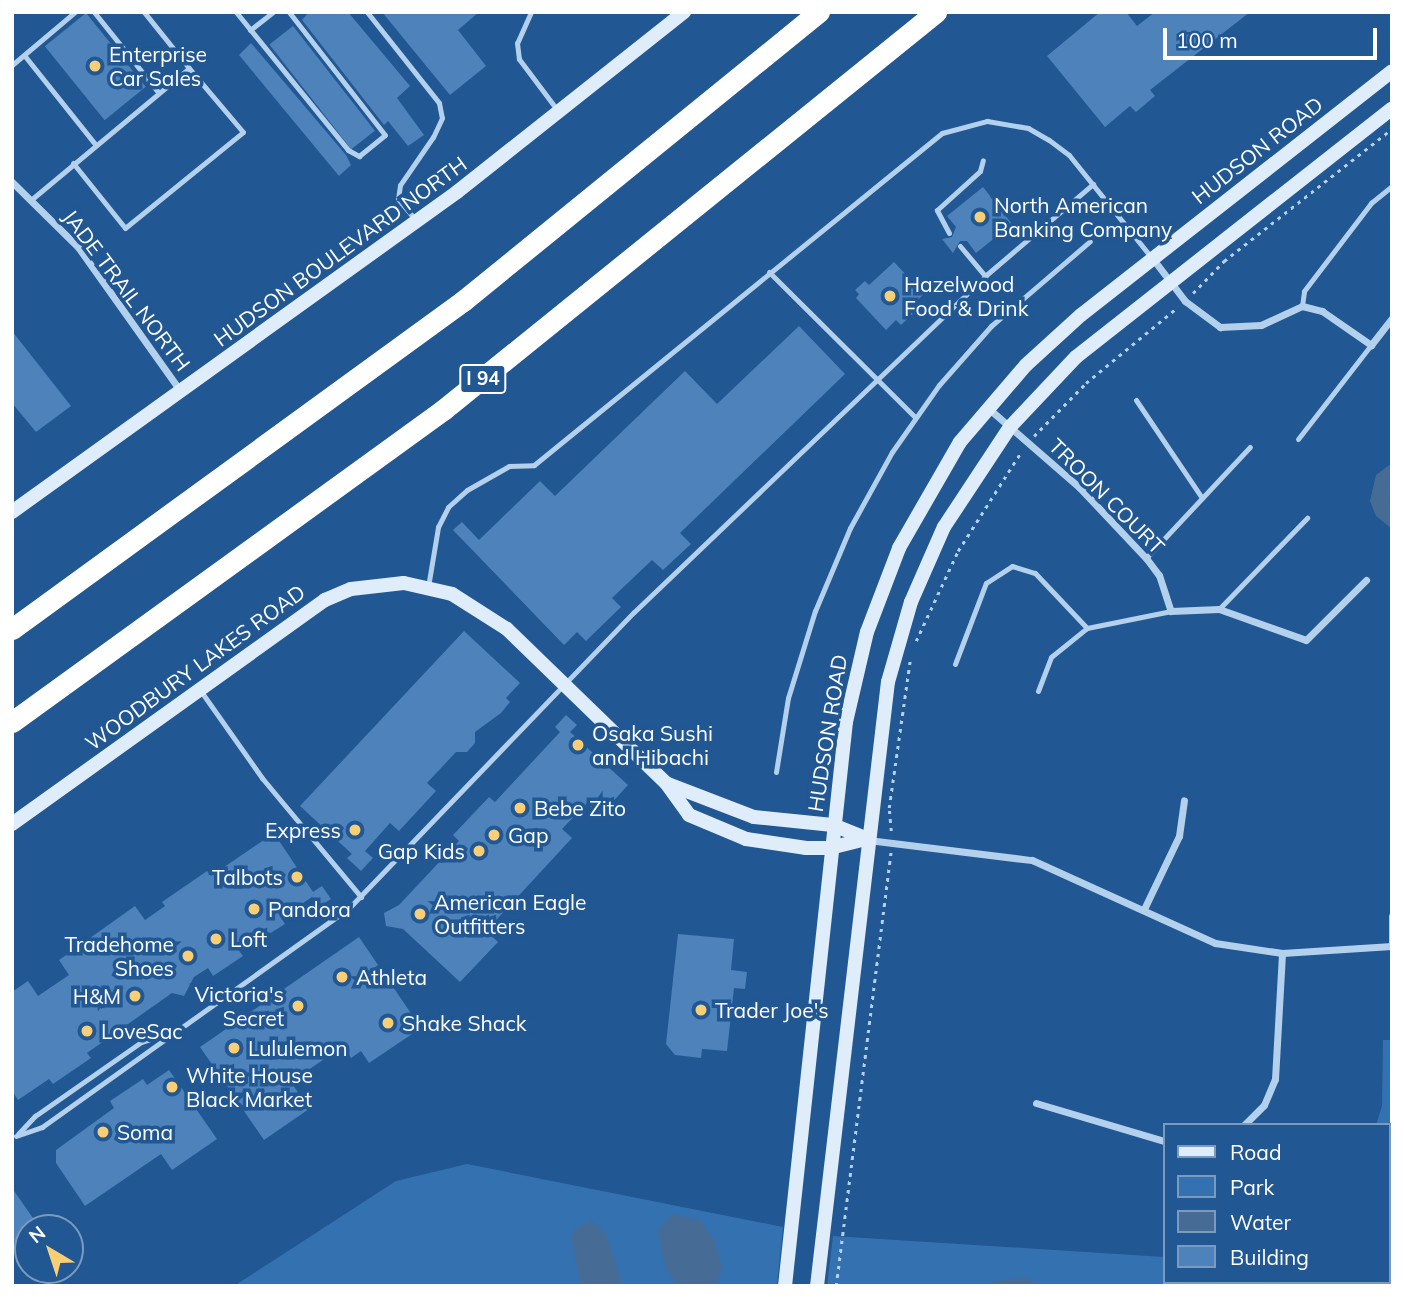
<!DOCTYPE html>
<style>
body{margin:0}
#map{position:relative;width:1404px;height:1298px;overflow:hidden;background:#215792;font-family:Mulish,sans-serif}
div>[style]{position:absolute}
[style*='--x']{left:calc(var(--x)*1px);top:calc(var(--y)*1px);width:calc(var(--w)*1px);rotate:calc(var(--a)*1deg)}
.green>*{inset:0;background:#3471b0}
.water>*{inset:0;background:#466c96}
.building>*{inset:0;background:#4d82bb;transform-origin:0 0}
.path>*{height:2.5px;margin-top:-1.25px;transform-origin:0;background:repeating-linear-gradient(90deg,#b3d0ed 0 3.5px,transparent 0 8.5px)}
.lane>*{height:5px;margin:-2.5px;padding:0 2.5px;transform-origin:2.5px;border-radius:2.5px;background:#b3d0ed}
.street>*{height:7px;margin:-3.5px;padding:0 3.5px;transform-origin:3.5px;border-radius:3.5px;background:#b3d0ed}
.secondary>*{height:14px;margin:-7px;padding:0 7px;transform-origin:7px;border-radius:7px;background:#dfecfa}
.highway>*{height:21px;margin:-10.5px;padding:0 10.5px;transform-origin:10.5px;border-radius:10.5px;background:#fff}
.dots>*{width:19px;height:19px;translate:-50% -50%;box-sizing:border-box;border:4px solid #215792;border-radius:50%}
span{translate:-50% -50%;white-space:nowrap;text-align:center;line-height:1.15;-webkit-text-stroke:7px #215792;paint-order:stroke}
.shield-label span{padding:2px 5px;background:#215792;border:2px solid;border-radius:5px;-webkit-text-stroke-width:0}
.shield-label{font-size:19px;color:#fff;font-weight:700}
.poi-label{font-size:21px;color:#fff}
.left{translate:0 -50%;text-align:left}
.right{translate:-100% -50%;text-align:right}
.street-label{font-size:21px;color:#fff}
.frame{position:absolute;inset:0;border:14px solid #fff;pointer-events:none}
.legend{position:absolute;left:1163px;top:1123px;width:228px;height:161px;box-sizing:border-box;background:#215792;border:2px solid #7a9abe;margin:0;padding:9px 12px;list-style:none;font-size:21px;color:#fff}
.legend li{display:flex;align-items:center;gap:14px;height:35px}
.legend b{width:35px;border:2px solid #7a9abe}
.north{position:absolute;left:14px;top:1214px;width:70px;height:70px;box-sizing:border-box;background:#215792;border:2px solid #7a9abe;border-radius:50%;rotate:321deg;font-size:19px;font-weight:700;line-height:28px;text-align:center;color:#fff}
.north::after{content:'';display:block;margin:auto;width:24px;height:32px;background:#face74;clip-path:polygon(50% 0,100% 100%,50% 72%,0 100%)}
.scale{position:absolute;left:1163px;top:28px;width:214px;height:32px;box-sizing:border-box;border:4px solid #fff;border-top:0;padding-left:9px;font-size:21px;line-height:24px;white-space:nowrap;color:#fff;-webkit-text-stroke:5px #215792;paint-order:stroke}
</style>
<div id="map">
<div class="green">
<i style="clip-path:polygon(1383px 1040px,1392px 1040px,1392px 1286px,827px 1286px,833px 1236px,1164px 1257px,1164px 1282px,1388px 1282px,1388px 1125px,1376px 1125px,1382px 1106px)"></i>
<i style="clip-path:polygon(467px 1164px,783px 1227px,777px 1286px,234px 1286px,396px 1181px)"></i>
</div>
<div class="water">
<i style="clip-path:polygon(1392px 463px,1392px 529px,1376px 516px,1370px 501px,1376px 475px)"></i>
<i style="clip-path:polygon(672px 1214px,701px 1221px,715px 1242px,722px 1269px,715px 1286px,678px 1286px,665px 1267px,658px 1231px)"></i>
<i style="clip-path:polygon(591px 1221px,606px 1234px,623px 1286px,581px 1286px,571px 1236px,575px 1229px)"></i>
<i style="clip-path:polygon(1027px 1278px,1044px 1286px,972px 1286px,1010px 1279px)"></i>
</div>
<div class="building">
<i style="clip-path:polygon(309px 12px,348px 12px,410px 86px,397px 98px,424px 135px,408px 146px,388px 121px,384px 125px,302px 20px)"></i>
<i style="clip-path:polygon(382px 12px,479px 12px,458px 30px,486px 66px,450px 95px)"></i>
<i style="clip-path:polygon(1100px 12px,1126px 12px,1137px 26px,1155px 12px,1250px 12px,1150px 90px,1155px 96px,1136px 112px,1130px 106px,1105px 127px,1047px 56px)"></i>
<i style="left:86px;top:13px;width:95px;height:53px;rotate:51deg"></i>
<i style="left:293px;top:26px;width:133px;height:30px;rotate:52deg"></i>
<i style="clip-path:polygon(251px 43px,346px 155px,351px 165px,339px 176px,239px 55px)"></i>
<i style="clip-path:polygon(983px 187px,1012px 224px,976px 253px,967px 241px,960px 241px,953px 253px,942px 239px,952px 237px,956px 227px,947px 216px)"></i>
<i style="clip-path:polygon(894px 262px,924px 294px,908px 309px,913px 314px,901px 325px,896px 320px,886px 330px,856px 298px,859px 294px,855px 290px,865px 281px,869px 285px)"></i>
<i style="clip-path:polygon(799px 326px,845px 374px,680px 533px,691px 544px,663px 570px,652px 560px,612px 598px,621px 607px,586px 641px,577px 632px,564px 645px,453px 530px,462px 522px,479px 540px,540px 481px,555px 496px,685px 371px,717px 404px)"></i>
<i style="clip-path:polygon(12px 331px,71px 406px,36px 432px,12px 403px)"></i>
<i style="clip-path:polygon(464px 631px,520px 683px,506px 698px,510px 702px,501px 713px,475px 732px,475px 743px,467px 752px,456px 752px,427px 783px,436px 791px,399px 831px,390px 823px,365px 851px,373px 858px,361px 871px,347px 858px,352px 854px,300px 806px)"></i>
<i style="clip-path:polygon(566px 715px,577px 725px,570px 732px,628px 785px,600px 816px,587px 803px,562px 829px,572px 838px,486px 931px,498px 942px,460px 982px,403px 929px,386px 926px,384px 913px,399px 905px,459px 841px,453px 835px,489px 797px,495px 802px,560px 732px,555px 727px)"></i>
<i style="clip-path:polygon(274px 833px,313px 892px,322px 886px,331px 899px,319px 907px,312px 897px,281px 918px,285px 924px,269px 934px,265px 929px,237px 948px,243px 956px,213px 976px,208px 968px,194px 977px,184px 996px,172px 993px,87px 1053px,91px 1058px,53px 1084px,49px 1079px,18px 1100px,12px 1091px,12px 992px,28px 981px,38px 996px,69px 975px,59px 960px,135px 906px,145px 920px,165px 906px,162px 902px,207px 871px,211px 876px)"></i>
<i style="clip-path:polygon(678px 934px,734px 939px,731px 970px,747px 972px,745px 989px,734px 988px,727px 1051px,702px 1049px,701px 1058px,675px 1055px,666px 1044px)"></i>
<i style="clip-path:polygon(359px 937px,421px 1028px,369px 1063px,361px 1051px,351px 1058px,343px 1046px,291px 1082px,309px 1109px,264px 1140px,200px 1047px)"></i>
<i style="clip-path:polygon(169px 1070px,217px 1139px,172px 1170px,161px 1154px,85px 1206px,56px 1163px,56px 1150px,114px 1108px,110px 1101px,143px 1079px,147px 1085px)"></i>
<i style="clip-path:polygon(12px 1188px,40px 1228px,28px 1228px,28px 1238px,12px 1249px)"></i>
</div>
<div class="path">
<i style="--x:1193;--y:293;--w:45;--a:-45.9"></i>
<i style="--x:1224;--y:261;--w:214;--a:-38.2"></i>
<i style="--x:1034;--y:436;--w:74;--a:-45.5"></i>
<i style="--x:1086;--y:383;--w:119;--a:-39.6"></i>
<i style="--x:916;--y:641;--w:99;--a:-65"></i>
<i style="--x:958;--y:551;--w:117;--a:-57.5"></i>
<i style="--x:891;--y:831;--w:23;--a:-95"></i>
<i style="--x:889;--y:808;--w:148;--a:-81.9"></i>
<i style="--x:836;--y:1286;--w:437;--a:-82.8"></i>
</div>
<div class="lane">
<i style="--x:94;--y:12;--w:102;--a:51.3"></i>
<i style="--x:236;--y:12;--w:178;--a:50.9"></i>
<i style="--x:348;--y:150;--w:13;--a:29"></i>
<i style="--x:359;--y:156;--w:33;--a:-39"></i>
<i style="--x:385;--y:135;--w:156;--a:-128"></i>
<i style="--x:367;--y:12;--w:116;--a:51.6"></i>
<i style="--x:439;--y:103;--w:15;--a:79"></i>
<i style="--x:442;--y:118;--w:21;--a:115"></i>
<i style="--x:433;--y:137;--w:58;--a:124.5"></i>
<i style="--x:400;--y:185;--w:14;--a:98"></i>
<i style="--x:398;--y:199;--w:26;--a:50"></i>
<i style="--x:531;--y:12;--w:34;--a:114"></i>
<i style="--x:517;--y:43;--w:16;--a:83"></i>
<i style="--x:519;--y:59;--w:65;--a:53.1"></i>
<i style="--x:250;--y:30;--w:29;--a:-38"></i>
<i style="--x:24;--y:55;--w:114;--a:51.4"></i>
<i style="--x:12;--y:65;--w:82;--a:-40.1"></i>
<i style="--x:73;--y:163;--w:83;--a:51.3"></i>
<i style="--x:125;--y:228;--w:152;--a:-39.1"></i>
<i style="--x:243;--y:132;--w:84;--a:-130.2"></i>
<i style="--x:32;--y:199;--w:204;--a:-39.8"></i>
<i style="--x:189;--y:68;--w:72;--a:-128.8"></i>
<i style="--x:949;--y:233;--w:26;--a:-118"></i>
<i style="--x:937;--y:210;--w:58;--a:-42.2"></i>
<i style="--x:980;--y:171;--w:11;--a:-75"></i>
<i style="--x:960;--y:246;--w:39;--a:50"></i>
<i style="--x:769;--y:272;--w:206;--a:44.8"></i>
<i style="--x:1302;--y:306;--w:15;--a:-82"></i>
<i style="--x:1304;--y:291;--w:111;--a:-52.7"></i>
<i style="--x:1371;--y:203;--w:27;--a:-39"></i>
<i style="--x:1136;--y:400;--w:118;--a:56"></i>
<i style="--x:1298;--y:439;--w:119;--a:-52.2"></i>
<i style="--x:1146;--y:558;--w:152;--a:-46.9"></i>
<i style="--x:428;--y:587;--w:61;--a:-80.5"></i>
<i style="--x:438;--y:527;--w:22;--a:-63"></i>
<i style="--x:448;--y:507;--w:25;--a:-42"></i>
<i style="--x:467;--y:490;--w:48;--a:-29.7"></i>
<i style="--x:509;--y:466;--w:25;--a:-2"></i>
<i style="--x:534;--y:465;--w:526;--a:-39.14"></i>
<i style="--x:942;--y:133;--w:47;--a:-14.9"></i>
<i style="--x:987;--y:121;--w:42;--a:9.7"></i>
<i style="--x:1028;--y:128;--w:24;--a:30"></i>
<i style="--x:1049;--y:140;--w:25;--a:37"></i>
<i style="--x:1069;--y:155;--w:131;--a:51.2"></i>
<i style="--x:1219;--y:609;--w:127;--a:-46"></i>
<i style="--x:955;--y:664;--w:87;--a:-69.1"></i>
<i style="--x:986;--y:583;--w:31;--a:-33"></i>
<i style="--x:1012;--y:566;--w:24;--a:17"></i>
<i style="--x:1035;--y:573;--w:76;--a:46.6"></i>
<i style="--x:200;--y:690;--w:108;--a:54.8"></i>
<i style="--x:262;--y:778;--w:155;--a:50.2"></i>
<i style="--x:1038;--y:691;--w:36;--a:-69"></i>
<i style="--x:1051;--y:657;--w:46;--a:-38.9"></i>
<i style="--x:1087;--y:628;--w:86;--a:-11.4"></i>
<i style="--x:776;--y:772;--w:75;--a:-80.8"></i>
<i style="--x:788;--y:698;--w:91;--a:-72.8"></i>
<i style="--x:815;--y:611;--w:90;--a:-67.1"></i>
<i style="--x:850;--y:528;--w:87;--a:-61.1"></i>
<i style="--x:892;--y:452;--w:82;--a:-55"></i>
<i style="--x:939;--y:385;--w:79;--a:-48.6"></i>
<i style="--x:991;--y:326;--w:130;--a:-40.6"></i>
<i style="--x:18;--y:1134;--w:25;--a:-47"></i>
<i style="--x:35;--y:1116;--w:129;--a:-34.9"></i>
<i style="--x:141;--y:1042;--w:25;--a:-18"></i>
<i style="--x:16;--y:1136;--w:28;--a:-19"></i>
<i style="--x:42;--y:1127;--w:376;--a:-35.5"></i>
<i style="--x:348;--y:909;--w:412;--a:-46.1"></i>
<i style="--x:634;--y:612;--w:486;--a:-43.7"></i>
<i style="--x:985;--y:276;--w:142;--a:-40.4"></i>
</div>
<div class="street">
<i style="--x:12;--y:182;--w:93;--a:44.6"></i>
<i style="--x:78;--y:247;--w:178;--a:54.6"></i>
<i style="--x:1153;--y:259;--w:53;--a:52.7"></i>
<i style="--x:1185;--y:301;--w:44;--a:36.6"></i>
<i style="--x:1220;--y:327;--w:41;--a:-2.8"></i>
<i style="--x:1261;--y:325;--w:45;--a:-24.9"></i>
<i style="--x:1302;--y:306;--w:21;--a:14"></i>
<i style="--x:1322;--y:311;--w:60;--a:34.8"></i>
<i style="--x:1371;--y:345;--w:34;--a:-52"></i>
<i style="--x:988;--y:408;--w:121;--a:41"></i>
<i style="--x:1079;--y:487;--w:98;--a:46.7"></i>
<i style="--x:1146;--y:558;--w:21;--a:53"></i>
<i style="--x:1159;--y:575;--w:38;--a:72"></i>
<i style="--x:1171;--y:611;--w:48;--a:-2.4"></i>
<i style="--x:1219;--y:609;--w:92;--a:19.6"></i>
<i style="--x:1306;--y:640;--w:85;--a:-45"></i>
<i style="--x:868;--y:840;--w:165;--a:7"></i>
<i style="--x:1032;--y:860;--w:201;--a:24.4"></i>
<i style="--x:1215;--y:943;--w:68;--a:8.5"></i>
<i style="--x:1282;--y:953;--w:110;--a:-3.6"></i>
<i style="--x:1144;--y:909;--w:81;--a:-64.4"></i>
<i style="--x:1179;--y:836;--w:36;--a:-82"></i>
<i style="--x:1392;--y:946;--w:30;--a:-90"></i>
<i style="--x:1036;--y:1103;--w:134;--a:16.5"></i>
<i style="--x:1244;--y:1125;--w:28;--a:-45"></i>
<i style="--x:1264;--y:1105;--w:28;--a:-67"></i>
<i style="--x:1275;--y:1079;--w:126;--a:-86.8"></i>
</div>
<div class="secondary">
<i style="--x:12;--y:512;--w:548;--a:-35.72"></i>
<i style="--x:457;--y:192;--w:290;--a:-38.4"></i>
<i style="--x:668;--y:784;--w:92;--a:21"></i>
<i style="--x:754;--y:817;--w:79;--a:5.8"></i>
<i style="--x:833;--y:825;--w:37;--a:22"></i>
<i style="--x:12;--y:824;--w:385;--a:-35.6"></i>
<i style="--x:325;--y:600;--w:28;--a:-23"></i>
<i style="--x:351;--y:589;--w:53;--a:-6.5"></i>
<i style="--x:404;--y:583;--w:49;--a:12.9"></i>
<i style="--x:452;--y:594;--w:65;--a:32.5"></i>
<i style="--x:507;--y:629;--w:221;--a:44.1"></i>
<i style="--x:666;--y:783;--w:39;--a:54"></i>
<i style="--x:689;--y:815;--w:62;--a:22.8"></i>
<i style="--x:746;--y:839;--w:61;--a:8.5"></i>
<i style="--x:806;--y:848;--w:24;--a:0"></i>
<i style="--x:830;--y:848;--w:38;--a:-14"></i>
<i style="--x:785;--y:1286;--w:567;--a:-83.83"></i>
<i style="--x:846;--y:722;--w:92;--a:-76.9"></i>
<i style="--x:867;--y:632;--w:90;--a:-69.1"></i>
<i style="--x:899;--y:548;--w:122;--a:-60.1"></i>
<i style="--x:960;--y:442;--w:101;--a:-49.4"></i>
<i style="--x:1026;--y:365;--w:74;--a:-42.3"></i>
<i style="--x:1081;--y:315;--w:395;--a:-38.1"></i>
<i style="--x:817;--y:1286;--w:608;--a:-83.3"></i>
<i style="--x:888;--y:682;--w:83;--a:-74"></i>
<i style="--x:911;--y:602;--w:82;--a:-66.3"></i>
<i style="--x:944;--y:527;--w:120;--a:-56.6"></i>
<i style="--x:1010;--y:427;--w:96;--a:-46.7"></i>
<i style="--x:1076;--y:357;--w:402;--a:-38.2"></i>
</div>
<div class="highway">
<i style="--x:12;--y:629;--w:558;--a:-36.03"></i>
<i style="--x:463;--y:301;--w:459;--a:-39.1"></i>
<i style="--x:12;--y:722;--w:532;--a:-35.9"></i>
<i style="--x:443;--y:410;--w:634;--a:-38.91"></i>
</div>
<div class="dots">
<i style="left:95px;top:66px;background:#face74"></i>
<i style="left:980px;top:217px;background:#face74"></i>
<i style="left:890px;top:296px;background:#face74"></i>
<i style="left:578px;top:745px;background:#face74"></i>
<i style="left:520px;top:808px;background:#face74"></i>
<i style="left:355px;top:830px;background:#face74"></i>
<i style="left:494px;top:835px;background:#face74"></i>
<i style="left:479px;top:851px;background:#face74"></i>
<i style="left:297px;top:877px;background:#face74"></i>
<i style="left:254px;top:909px;background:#face74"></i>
<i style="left:420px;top:914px;background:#face74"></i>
<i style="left:216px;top:939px;background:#face74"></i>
<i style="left:188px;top:956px;background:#face74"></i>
<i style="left:342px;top:977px;background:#face74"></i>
<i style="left:135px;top:996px;background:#face74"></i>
<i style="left:298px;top:1006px;background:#face74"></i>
<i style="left:701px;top:1010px;background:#face74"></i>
<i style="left:388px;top:1023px;background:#face74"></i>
<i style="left:87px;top:1031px;background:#face74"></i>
<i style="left:234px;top:1048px;background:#face74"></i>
<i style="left:172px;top:1087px;background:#face74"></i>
<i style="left:103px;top:1132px;background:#face74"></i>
</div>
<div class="shield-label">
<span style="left:483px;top:379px">I 94</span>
</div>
<div class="poi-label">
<span class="left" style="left:109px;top:66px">Enterprise<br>Car Sales</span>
<span class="left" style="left:994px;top:217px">North American<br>Banking Company</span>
<span class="left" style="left:904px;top:296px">Hazelwood<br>Food &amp; Drink</span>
<span class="left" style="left:592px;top:745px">Osaka Sushi<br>and Hibachi</span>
<span class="left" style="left:534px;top:808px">Bebe Zito</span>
<span class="right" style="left:341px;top:830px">Express</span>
<span class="left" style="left:508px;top:835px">Gap</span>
<span class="right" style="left:465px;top:851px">Gap Kids</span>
<span class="right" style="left:283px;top:877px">Talbots</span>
<span class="left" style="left:434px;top:914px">American Eagle<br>Outfitters</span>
<span class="left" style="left:268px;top:909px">Pandora</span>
<span class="left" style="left:230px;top:939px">Loft</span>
<span class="right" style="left:174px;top:956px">Tradehome<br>Shoes</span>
<span class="left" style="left:356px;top:977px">Athleta</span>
<span class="right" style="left:284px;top:1006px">Victoria's<br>Secret</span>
<span class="right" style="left:121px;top:996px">H&amp;M</span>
<span class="left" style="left:715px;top:1010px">Trader Joe's</span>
<span class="left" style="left:402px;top:1023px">Shake Shack</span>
<span class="left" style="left:101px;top:1031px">LoveSac</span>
<span class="left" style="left:248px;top:1048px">Lululemon</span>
<span class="left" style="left:186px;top:1087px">White House<br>Black Market</span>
<span class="left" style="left:117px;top:1132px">Soma</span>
</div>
<div class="street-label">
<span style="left:1257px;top:150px;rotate:-38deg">HUDSON ROAD</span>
<span style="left:340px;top:251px;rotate:-36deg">HUDSON BOULEVARD NORTH</span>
<span style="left:127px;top:290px;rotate:53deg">JADE TRAIL NORTH</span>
<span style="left:1107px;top:496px;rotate:45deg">TROON COURT</span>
<span style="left:195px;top:667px;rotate:-36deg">WOODBURY LAKES ROAD</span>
<span style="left:827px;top:733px;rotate:-81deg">HUDSON ROAD</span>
</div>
<div class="frame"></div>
<ul class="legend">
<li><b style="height:9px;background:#dfecfa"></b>Road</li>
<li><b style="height:19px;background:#3471b0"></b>Park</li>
<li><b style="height:19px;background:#466c96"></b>Water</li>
<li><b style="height:19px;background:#4d82bb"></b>Building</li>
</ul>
<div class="north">N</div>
<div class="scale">100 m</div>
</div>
